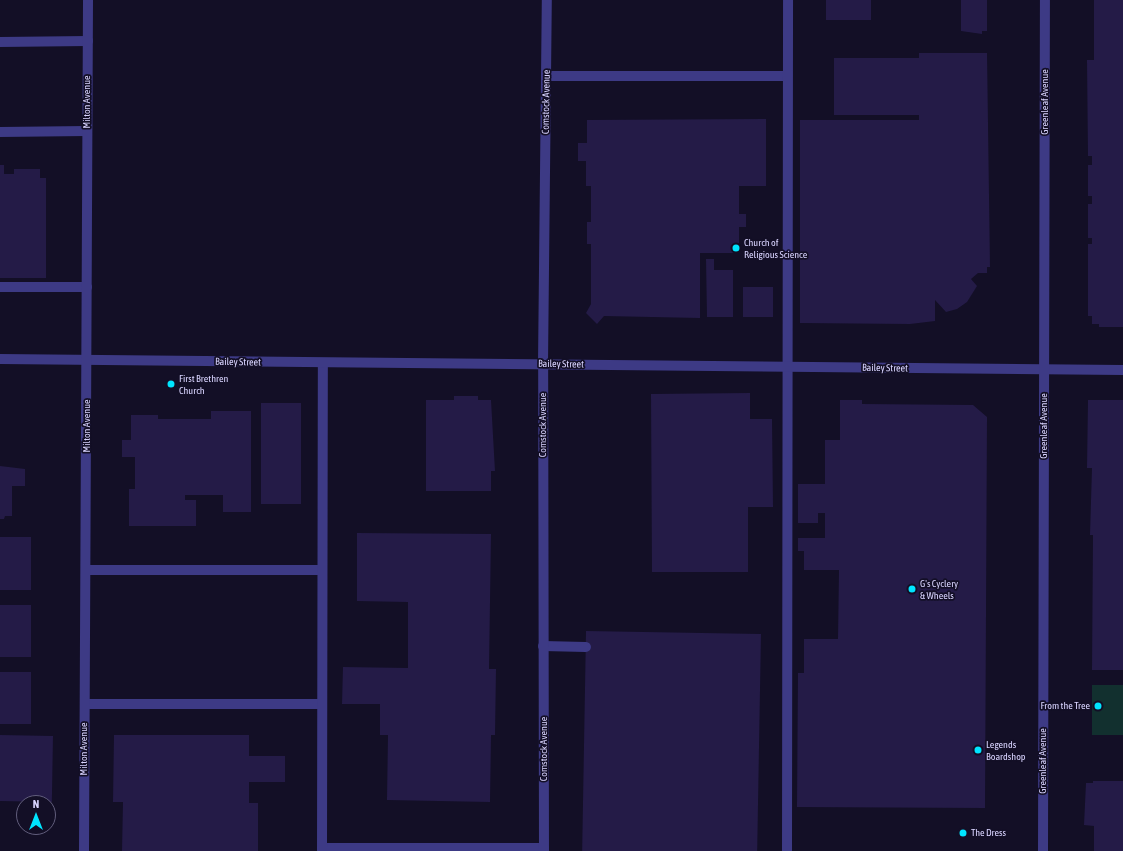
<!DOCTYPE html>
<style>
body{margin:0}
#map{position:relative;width:1123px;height:851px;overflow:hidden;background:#130f26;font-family:"Asap Condensed",sans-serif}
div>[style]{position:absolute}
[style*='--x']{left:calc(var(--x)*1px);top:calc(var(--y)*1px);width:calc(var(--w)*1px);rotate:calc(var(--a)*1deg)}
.green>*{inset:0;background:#12302f;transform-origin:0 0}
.building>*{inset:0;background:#241b47;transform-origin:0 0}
.service>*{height:10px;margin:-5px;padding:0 5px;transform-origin:5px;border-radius:5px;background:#3d3a85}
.minor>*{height:10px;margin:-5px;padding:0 5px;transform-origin:5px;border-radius:5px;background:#3d3a85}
.tertiary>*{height:10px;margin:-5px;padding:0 5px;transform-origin:5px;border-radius:5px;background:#3d3a85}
.dots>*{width:11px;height:11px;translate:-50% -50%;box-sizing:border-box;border:2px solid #130f26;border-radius:50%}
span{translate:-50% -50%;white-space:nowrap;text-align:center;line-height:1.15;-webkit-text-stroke:3.5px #130f26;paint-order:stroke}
.street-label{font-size:10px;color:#d9d4ff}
.poi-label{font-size:10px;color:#d9d4ff}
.left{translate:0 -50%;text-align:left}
.right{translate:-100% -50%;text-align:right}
.north{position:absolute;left:16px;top:795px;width:40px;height:40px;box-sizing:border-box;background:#130f26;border:1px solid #625e7d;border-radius:50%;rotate:0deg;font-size:11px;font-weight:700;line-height:16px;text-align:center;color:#d9d4ff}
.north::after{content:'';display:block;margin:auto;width:14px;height:18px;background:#00e5ff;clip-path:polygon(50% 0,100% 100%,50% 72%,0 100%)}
</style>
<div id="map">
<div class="green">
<i style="left:1092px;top:685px;width:31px;height:50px"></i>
</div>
<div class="building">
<i style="left:826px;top:0;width:45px;height:20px"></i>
<i style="clip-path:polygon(961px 0,987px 0,987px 31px,982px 31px,982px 34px,961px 31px)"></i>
<i style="clip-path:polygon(1094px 0,1123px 0,1123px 327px,1099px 327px,1099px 324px,1092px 324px,1092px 316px,1088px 316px,1088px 244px,1092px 244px,1092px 238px,1088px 238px,1088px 204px,1092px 204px,1092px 196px,1088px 196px,1088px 165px,1092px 165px,1092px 156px,1088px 156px,1087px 60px,1094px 60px)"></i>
<i style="clip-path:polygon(919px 53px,987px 53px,990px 267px,987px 267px,987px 273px,978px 273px,971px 279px,977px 286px,967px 302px,957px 309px,946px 312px,935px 300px,935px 321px,910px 324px,800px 323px,800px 120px,919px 120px,919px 115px,834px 115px,834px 58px,919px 58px)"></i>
<i style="clip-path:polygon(766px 119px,766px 186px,739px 186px,739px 214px,746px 214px,746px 227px,739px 227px,739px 253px,700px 253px,700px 318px,604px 316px,597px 324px,586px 313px,591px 304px,591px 244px,587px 244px,587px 222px,591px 222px,591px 186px,586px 186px,586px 161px,578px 161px,578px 143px,587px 143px,587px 120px)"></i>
<i style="clip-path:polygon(0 165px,4px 165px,4px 174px,14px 174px,14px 169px,40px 169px,40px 178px,46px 178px,46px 278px,0 278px)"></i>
<i style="clip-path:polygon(706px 259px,714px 259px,714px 270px,733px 270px,733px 317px,707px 317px)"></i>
<i style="left:743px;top:287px;width:30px;height:30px"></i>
<i style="clip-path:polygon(750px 393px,750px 419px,772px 419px,773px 507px,748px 507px,748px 572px,652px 572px,651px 394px)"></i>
<i style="clip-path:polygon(454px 396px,478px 396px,478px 400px,491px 400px,495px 471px,491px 471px,491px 491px,426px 491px,426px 400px,454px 400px)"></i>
<i style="clip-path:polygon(840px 400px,862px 400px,862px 404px,973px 405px,987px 417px,985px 808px,797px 807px,798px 673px,804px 673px,804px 639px,838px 639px,839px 570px,804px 570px,804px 551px,798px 551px,798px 538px,825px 538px,825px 513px,818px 513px,818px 523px,798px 523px,798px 484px,825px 484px,825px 440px,840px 440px)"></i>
<i style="clip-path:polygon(1088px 400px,1123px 400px,1123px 670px,1092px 670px,1093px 535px,1090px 535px,1092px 468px,1087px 468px)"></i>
<i style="left:261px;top:403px;width:40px;height:101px"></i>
<i style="clip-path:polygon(211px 411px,251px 411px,251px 512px,223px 512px,223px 495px,185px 495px,185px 500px,196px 500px,196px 526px,129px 526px,129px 489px,135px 489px,135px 457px,122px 457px,122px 440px,131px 440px,131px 415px,158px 415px,158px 419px,211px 419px)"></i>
<i style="clip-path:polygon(0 466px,25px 469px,25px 486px,12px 486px,12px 516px,5px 516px,4px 519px,0 519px)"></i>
<i style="clip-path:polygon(357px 533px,491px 534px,489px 669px,496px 669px,495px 735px,491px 735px,490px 802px,387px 800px,388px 735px,380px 735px,380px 704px,342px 704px,343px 667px,408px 668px,408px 602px,357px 601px)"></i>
<i style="left:0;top:537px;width:31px;height:53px"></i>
<i style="left:0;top:605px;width:31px;height:52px"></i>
<i style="left:586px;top:631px;width:175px;height:220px;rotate:1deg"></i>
<i style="left:0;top:672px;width:31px;height:52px"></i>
<i style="left:0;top:735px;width:53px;height:66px;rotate:1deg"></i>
<i style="clip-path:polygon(114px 735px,249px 735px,249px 756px,285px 756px,285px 782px,249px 782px,249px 803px,258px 803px,258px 851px,122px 851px,123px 802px,113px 802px)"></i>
<i style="clip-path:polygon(1093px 781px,1123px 781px,1123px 851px,1094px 851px,1094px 826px,1084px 825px,1086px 783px,1093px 783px)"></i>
</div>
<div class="service">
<i style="--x:0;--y:42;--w:88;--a:-0.7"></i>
<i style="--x:546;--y:76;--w:241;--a:0"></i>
<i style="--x:0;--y:132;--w:87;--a:-0.7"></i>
<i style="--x:0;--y:287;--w:87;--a:0"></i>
<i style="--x:86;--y:570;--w:236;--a:0"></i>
<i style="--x:543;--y:646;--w:43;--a:1.3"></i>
<i style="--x:85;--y:704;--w:237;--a:0"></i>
<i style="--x:322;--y:848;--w:222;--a:0"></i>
<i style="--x:322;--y:851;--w:487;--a:-89.9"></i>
<i style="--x:787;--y:851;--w:851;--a:-89.93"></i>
</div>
<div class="minor">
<i style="--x:0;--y:359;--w:1123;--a:0.56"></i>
<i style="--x:84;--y:851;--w:851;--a:-89.73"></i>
<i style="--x:544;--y:851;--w:487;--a:-90.1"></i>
<i style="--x:543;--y:364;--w:364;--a:-89.4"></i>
</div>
<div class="tertiary">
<i style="--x:1043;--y:851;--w:851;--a:-89.87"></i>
</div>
<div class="dots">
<i style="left:736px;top:248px;background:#00e5ff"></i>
<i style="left:171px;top:384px;background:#00e5ff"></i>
<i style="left:912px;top:589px;background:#00e5ff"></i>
<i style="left:1098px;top:706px;background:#00e5ff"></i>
<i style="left:978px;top:750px;background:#00e5ff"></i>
<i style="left:963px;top:833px;background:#00e5ff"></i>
</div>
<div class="street-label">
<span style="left:87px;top:102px;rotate:-90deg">Milton Avenue</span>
<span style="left:546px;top:102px;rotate:-89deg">Comstock Avenue</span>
<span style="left:1045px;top:102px;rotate:-90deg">Greenleaf Avenue</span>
<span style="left:238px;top:362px;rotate:1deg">Bailey Street</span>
<span style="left:561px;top:364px;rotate:1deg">Bailey Street</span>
<span style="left:885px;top:368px;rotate:1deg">Bailey Street</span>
<span style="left:543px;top:425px;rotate:-90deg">Comstock Avenue</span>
<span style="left:87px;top:426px;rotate:-90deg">Milton Avenue</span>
<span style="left:1044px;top:426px;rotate:-90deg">Greenleaf Avenue</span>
<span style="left:84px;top:749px;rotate:-90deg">Milton Avenue</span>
<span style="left:544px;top:749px;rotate:-90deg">Comstock Avenue</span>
<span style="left:1043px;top:761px;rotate:-90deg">Greenleaf Avenue</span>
</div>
<div class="poi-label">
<span class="left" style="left:744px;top:248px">Church of<br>Religious Science</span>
<span class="left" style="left:179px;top:384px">First Brethren<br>Church</span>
<span class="left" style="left:920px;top:589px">G's Cyclery<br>&amp; Wheels</span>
<span class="right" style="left:1090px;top:706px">From the Tree</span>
<span class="left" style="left:986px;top:750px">Legends<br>Boardshop</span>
<span class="left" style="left:971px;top:833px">The Dress</span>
</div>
<div class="north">N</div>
</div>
